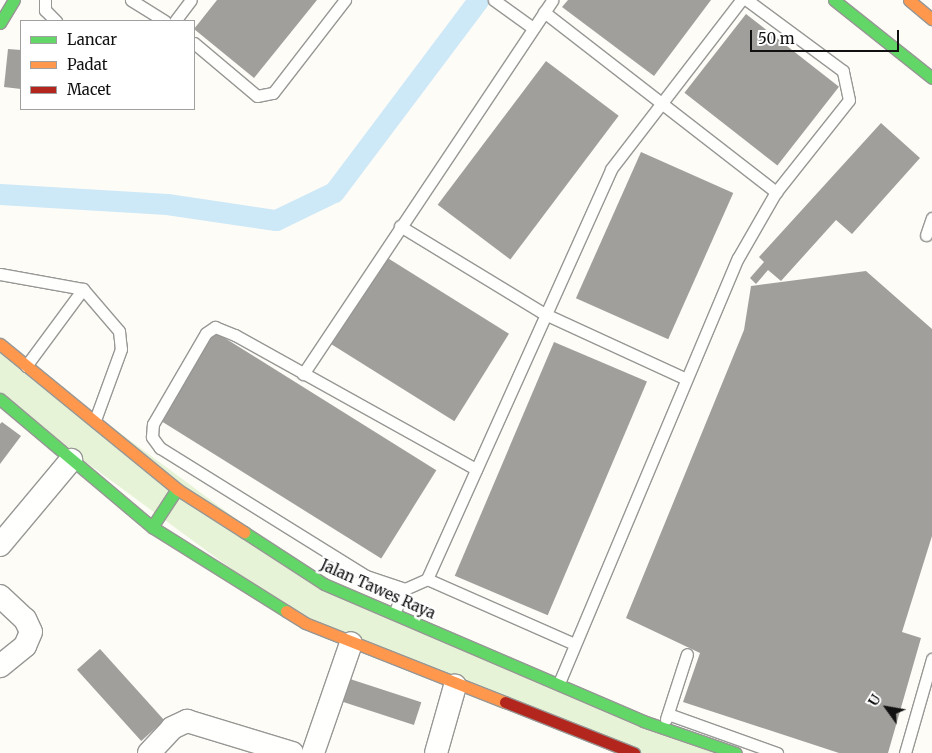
<!DOCTYPE html>
<style>
body{margin:0}
#map{position:relative;width:932px;height:753px;overflow:hidden;background:#fdfcf7;font-family:Merriweather,serif}
div>[style]{position:absolute}
[style*='--x']{left:calc(var(--x)*1px);top:calc(var(--y)*1px);width:calc(var(--w)*1px);rotate:calc(var(--a)*1deg)}
.green>*{inset:0;background:#e7f3d7}
.canal>*{height:21px;margin:-10.5px;padding:0 10.5px;transform-origin:10.5px;border-radius:10.5px;background:#cde8f7}
.building>*{inset:0;background:#a19f9c;transform-origin:0 0}
.roads{filter:drop-shadow(1px 0 #979795) drop-shadow(-1px 0 #979795) drop-shadow(0 1px #979795) drop-shadow(0 -1px #979795)}
.lane>*{height:11px;margin:-5.5px;padding:0 5.5px;transform-origin:5.5px;border-radius:5.5px;background:#fffffe}
.street>*{height:22px;margin:-11px;padding:0 11px;transform-origin:11px;border-radius:11px;background:#fffffe}
.fast>*{height:11px;margin:-5.5px;padding:0 5.5px;transform-origin:5.5px;border-radius:5.5px;background:#63d668}
.slow>*{height:11px;margin:-5.5px;padding:0 5.5px;transform-origin:5.5px;border-radius:5.5px;background:#ff974d}
.jam>*{height:11px;margin:-5.5px;padding:0 5.5px;transform-origin:5.5px;border-radius:5.5px;background:#b3261e}
span{translate:-50% -50%;white-space:nowrap;text-align:center;line-height:1.15;-webkit-text-stroke:5px #fff;paint-order:stroke}
.street-label{font-size:15px;color:#111}
.legend{position:absolute;left:20px;top:20px;width:175px;height:90px;box-sizing:border-box;background:#fff;border:1px solid #a0a0a0;margin:0;padding:6px 9px;list-style:none;font-size:15px;color:#111}
.legend li{display:flex;align-items:center;gap:10px;height:25px}
.legend b{width:25px;border:1px solid #a0a0a0}
.north{position:absolute;left:862px;top:683px;width:50px;height:50px;-webkit-text-stroke:4px #fff;paint-order:stroke;rotate:302deg;font-size:14px;font-weight:700;line-height:20px;text-align:center;color:#111}
.north::after{content:'';display:block;margin:auto;width:18px;height:22px;background:#111;clip-path:polygon(50% 0,100% 100%,50% 72%,0 100%)}
.scale{position:absolute;left:750px;top:30px;width:149px;height:22px;box-sizing:border-box;border:2px solid #111;border-top:0;padding-left:6px;font-size:15px;line-height:18px;white-space:nowrap;color:#111;-webkit-text-stroke:4px #fff;paint-order:stroke}
</style>
<div id="map">
<div class="green">
<i style="clip-path:polygon(0 344px,324px 584px,735px 753px,634px 753px,305px 623px,0 399px)"></i>
</div>
<div class="canal">
<i style="--x:0;--y:194;--w:167;--a:3.4"></i>
<i style="--x:167;--y:204;--w:110;--a:8.4"></i>
<i style="--x:276;--y:220;--w:64;--a:-25.8"></i>
<i style="--x:334;--y:192;--w:240;--a:-53.1"></i>
</div>
<div class="building">
<i style="clip-path:polygon(217px 0,317px 0,254px 78px,194px 29px)"></i>
<i style="clip-path:polygon(568px 0,711px 0,654px 76px,562px 7px)"></i>
<i style="left:746px;top:14px;width:118px;height:100px;rotate:38deg"></i>
<i style="clip-path:polygon(8px 49px,21px 50px,21px 89px,4px 87px)"></i>
<i style="left:546px;top:61px;width:91px;height:180px;rotate:37deg"></i>
<i style="clip-path:polygon(881px 123px,920px 158px,852px 234px,836px 220px,781px 281px,768px 270px,756px 284px,750px 278px,764px 262px,759px 257px)"></i>
<i style="left:641px;top:152px;width:101px;height:160px;rotate:24deg"></i>
<i style="left:386px;top:257px;width:145px;height:103px;rotate:32deg"></i>
<i style="clip-path:polygon(866px 271px,932px 329px,932px 536px,902px 632px,921px 638px,888px 753px,839px 753px,683px 702px,700px 653px,626px 618px,744px 330px,751px 286px)"></i>
<i style="left:215px;top:332px;width:261px;height:104px;rotate:32deg"></i>
<i style="left:554px;top:342px;width:101px;height:254px;rotate:23deg"></i>
<i style="clip-path:polygon(2px 422px,21px 436px,0 464px,0 424px)"></i>
<i style="left:100px;top:649px;width:96px;height:31px;rotate:48deg"></i>
<i style="left:350px;top:679px;width:75px;height:24px;rotate:18deg"></i>
</div>
<div class="roads">
<div class="lane">
<i style="--x:45;--y:0;--w:10;--a:90"></i>
<i style="--x:45;--y:10;--w:16;--a:45"></i>
<i style="--x:131;--y:0;--w:40;--a:32"></i>
<i style="--x:494;--y:0;--w:48;--a:35.7"></i>
<i style="--x:544;--y:12;--w:294;--a:37.8"></i>
<i style="--x:175;--y:21;--w:26;--a:-53"></i>
<i style="--x:194;--y:43;--w:82;--a:40.1"></i>
<i style="--x:257;--y:96;--w:16;--a:-11"></i>
<i style="--x:273;--y:93;--w:118;--a:-52.3"></i>
<i style="--x:400;--y:226;--w:170;--a:31.3"></i>
<i style="--x:545;--y:314;--w:153;--a:24.7"></i>
<i style="--x:926;--y:235;--w:18;--a:-71"></i>
<i style="--x:0;--y:274;--w:84;--a:10.2"></i>
<i style="--x:83;--y:289;--w:55;--a:49.4"></i>
<i style="--x:119;--y:331;--w:18;--a:84"></i>
<i style="--x:121;--y:349;--w:76;--a:110.1"></i>
<i style="--x:26;--y:366;--w:96;--a:-53.5"></i>
<i style="--x:303;--y:374;--w:449;--a:-56.3"></i>
<i style="--x:427;--y:579;--w:158;--a:23.8"></i>
<i style="--x:405;--y:589;--w:41;--a:-161.6"></i>
<i style="--x:366;--y:576;--w:243;--a:-148.1"></i>
<i style="--x:160;--y:448;--w:14;--a:-126"></i>
<i style="--x:152;--y:437;--w:13;--a:-86"></i>
<i style="--x:153;--y:424;--w:105;--a:-59.8"></i>
<i style="--x:206;--y:333;--w:11;--a:-34"></i>
<i style="--x:215;--y:327;--w:22;--a:22"></i>
<i style="--x:235;--y:335;--w:276;--a:29.1"></i>
<i style="--x:394;--y:613;--w:26;--a:-65"></i>
<i style="--x:405;--y:589;--w:24;--a:-24"></i>
<i style="--x:427;--y:579;--w:449;--a:-65.8"></i>
<i style="--x:611;--y:169;--w:213;--a:-52.4"></i>
<i style="--x:559;--y:683;--w:461;--a:-67.2"></i>
<i style="--x:738;--y:258;--w:76;--a:-60.1"></i>
<i style="--x:776;--y:192;--w:117;--a:-51.6"></i>
<i style="--x:849;--y:100;--w:30;--a:-102"></i>
<i style="--x:843;--y:71;--w:119;--a:-143.5"></i>
<i style="--x:668;--y:714;--w:116;--a:19.7"></i>
<i style="--x:666;--y:719;--w:68;--a:-72.1"></i>
<i style="--x:905;--y:753;--w:98;--a:-74"></i>
</div>
<div class="street">
<i style="--x:0;--y:545;--w:111;--a:-50.1"></i>
<i style="--x:0;--y:596;--w:34;--a:43"></i>
<i style="--x:25;--y:619;--w:14;--a:65"></i>
<i style="--x:31;--y:632;--w:15;--a:113"></i>
<i style="--x:25;--y:646;--w:32;--a:141"></i>
<i style="--x:149;--y:753;--w:34;--a:-47"></i>
<i style="--x:172;--y:728;--w:17;--a:-25"></i>
<i style="--x:187;--y:721;--w:110;--a:16.9"></i>
<i style="--x:313;--y:753;--w:116;--a:-70.9"></i>
<i style="--x:436;--y:753;--w:70;--a:-74.2"></i>
</div>
<div class="fast">
<i style="--x:834;--y:0;--w:125;--a:38.5"></i>
<i style="--x:0;--y:23;--w:27;--a:-59"></i>
<i style="--x:0;--y:399;--w:199;--a:40.1"></i>
<i style="--x:152;--y:527;--w:158;--a:32.1"></i>
<i style="--x:152;--y:527;--w:45;--a:-56.7"></i>
<i style="--x:244;--y:532;--w:95;--a:33"></i>
<i style="--x:324;--y:584;--w:347;--a:23.2"></i>
<i style="--x:643;--y:721;--w:98;--a:19"></i>
</div>
<div class="slow">
<i style="--x:909;--y:0;--w:30;--a:40"></i>
<i style="--x:0;--y:344;--w:229;--a:39.3"></i>
<i style="--x:177;--y:489;--w:80;--a:32.7"></i>
<i style="--x:286;--y:611;--w:22;--a:32"></i>
<i style="--x:305;--y:623;--w:215;--a:21.6"></i>
</div>
<div class="jam">
<i style="--x:505;--y:702;--w:139;--a:21.6"></i>
</div>
</div>
<div class="street-label">
<span style="left:378px;top:589px;rotate:24deg">Jalan Tawes Raya</span>
</div>
<ul class="legend">
<li><b style="height:6px;background:#63d668"></b>Lancar</li>
<li><b style="height:6px;background:#ff974d"></b>Padat</li>
<li><b style="height:6px;background:#b3261e"></b>Macet</li>
</ul>
<div class="north">U</div>
<div class="scale">50 m</div>
</div>
